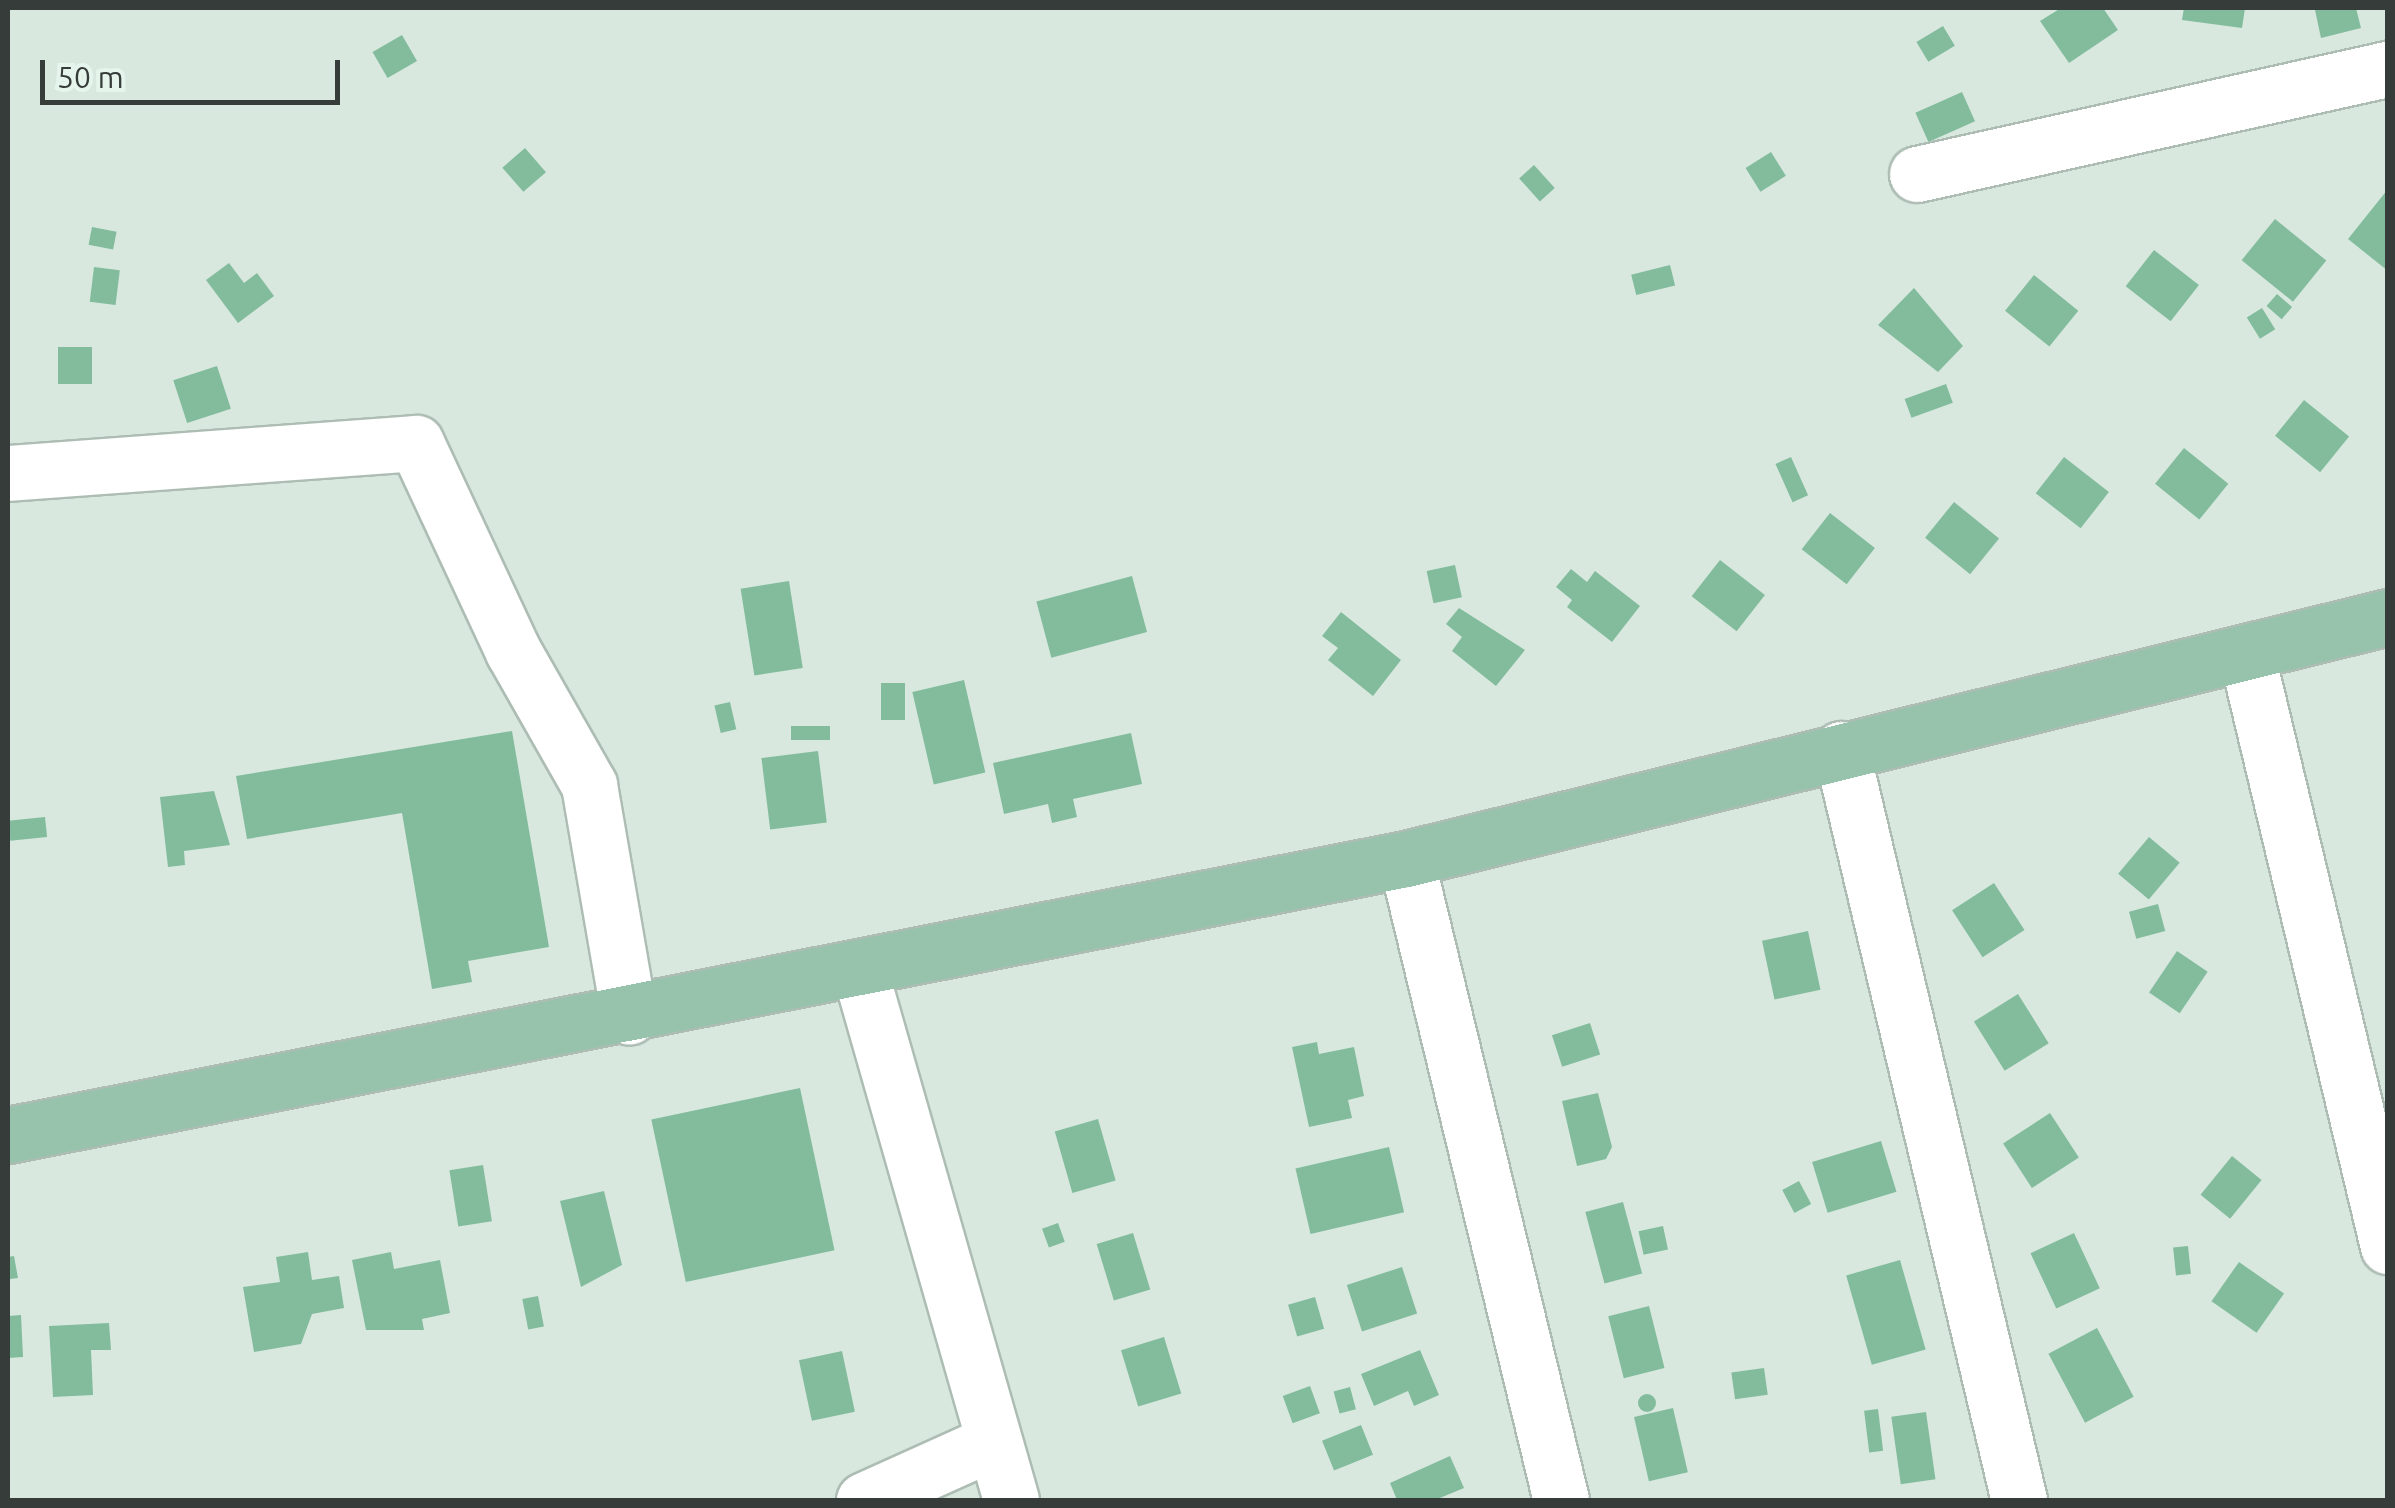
<!DOCTYPE html>
<style>
body{margin:0}
#map{position:relative;width:2395px;height:1508px;overflow:hidden;background:#d8e8de;font-family:Ubuntu,sans-serif}
div>[style]{position:absolute}
[style*='--x']{left:calc(var(--x)*1px);top:calc(var(--y)*1px);width:calc(var(--w)*1px);rotate:calc(var(--a)*1deg)}
.building>*{inset:0;background:#82bc9d;transform-origin:0 0}
.round{border-radius:50%}
.roads{filter:drop-shadow(2px 0 #adbdb4) drop-shadow(-2px 0 #adbdb4) drop-shadow(0 2px #adbdb4) drop-shadow(0 -2px #adbdb4)}
.minor>*{height:55px;margin:-27.5px;padding:0 27.5px;transform-origin:27.5px;border-radius:27.5px;background:#fff}
.major>*{height:55px;margin:-27.5px;padding:0 27.5px;transform-origin:27.5px;border-radius:27.5px;background:#97c3ad}
span{translate:-50% -50%;white-space:nowrap;text-align:center;line-height:1.15;-webkit-text-stroke:9px #e5f5ec;paint-order:stroke}
.frame{position:absolute;inset:0;border:10px solid #363c39;pointer-events:none}
.scale{position:absolute;left:40px;top:60px;width:300px;height:45px;box-sizing:border-box;border:5px solid #363c39;border-top:0;padding-left:12px;font-size:30px;line-height:35px;white-space:nowrap;color:#363c39;-webkit-text-stroke:8px #e5f5ec;paint-order:stroke}
</style>
<div id="map">
<div class="building">
<i style="clip-path:polygon(2061px 8px,2103px 8px,2118px 30px,2069px 63px,2040px 21px)"></i>
<i style="clip-path:polygon(2184px 8px,2245px 8px,2242px 28px,2182px 20px)"></i>
<i style="clip-path:polygon(2356px 8px,2361px 28px,2321px 38px,2315px 10px)"></i>
<i style="left:1943px;top:26px;width:23px;height:31px;rotate:59deg"></i>
<i style="left:402px;top:35px;width:30px;height:34px;rotate:60deg"></i>
<i style="left:1962px;top:92px;width:32px;height:51px;rotate:66deg"></i>
<i style="left:525px;top:148px;width:32px;height:30px;rotate:49deg"></i>
<i style="left:1771px;top:152px;width:28px;height:30px;rotate:58deg"></i>
<i style="left:1534px;top:165px;width:31px;height:20px;rotate:48deg"></i>
<i style="clip-path:polygon(2388px 189px,2388px 271px,2348px 239px)"></i>
<i style="left:2275px;top:219px;width:66px;height:53px;rotate:39deg"></i>
<i style="left:92px;top:227px;width:25px;height:18px;rotate:11deg"></i>
<i style="left:2154px;top:250px;width:57px;height:46px;rotate:38deg"></i>
<i style="clip-path:polygon(229px 263px,244px 283px,257px 273px,274px 296px,238px 323px,206px 280px)"></i>
<i style="left:1670px;top:265px;width:21px;height:40px;rotate:76deg"></i>
<i style="left:94px;top:267px;width:26px;height:35px;rotate:7deg"></i>
<i style="left:2034px;top:275px;width:57px;height:46px;rotate:39deg"></i>
<i style="clip-path:polygon(1914px 288px,1963px 346px,1938px 372px,1878px 325px)"></i>
<i style="left:2277px;top:294px;width:20px;height:16px;rotate:41deg"></i>
<i style="left:2262px;top:308px;width:25px;height:18px;rotate:58deg"></i>
<i style="left:92px;top:347px;width:37px;height:34px;rotate:90deg"></i>
<i style="left:217px;top:366px;width:45px;height:46px;rotate:72deg"></i>
<i style="left:1946px;top:384px;width:20px;height:44px;rotate:70deg"></i>
<i style="left:2304px;top:400px;width:58px;height:46px;rotate:39deg"></i>
<i style="left:2184px;top:448px;width:57px;height:46px;rotate:39deg"></i>
<i style="left:1791px;top:457px;width:42px;height:17px;rotate:66deg"></i>
<i style="left:2064px;top:457px;width:57px;height:46px;rotate:38deg"></i>
<i style="left:1954px;top:502px;width:58px;height:46px;rotate:39deg"></i>
<i style="left:1830px;top:513px;width:57px;height:46px;rotate:38deg"></i>
<i style="left:1720px;top:560px;width:57px;height:46px;rotate:38deg"></i>
<i style="left:1455px;top:565px;width:33px;height:29px;rotate:78deg"></i>
<i style="clip-path:polygon(1571px 569px,1587px 582px,1595px 571px,1640px 606px,1612px 642px,1567px 607px,1572px 600px,1556px 587px)"></i>
<i style="left:1132px;top:576px;width:58px;height:99px;rotate:75deg"></i>
<i style="left:789px;top:581px;width:88px;height:49px;rotate:81deg"></i>
<i style="clip-path:polygon(1459px 608px,1525px 650px,1496px 686px,1452px 651px,1462px 637px,1446px 624px)"></i>
<i style="clip-path:polygon(1341px 612px,1401px 660px,1373px 696px,1328px 660px,1338px 648px,1322px 636px)"></i>
<i style="left:964px;top:680px;width:95px;height:53px;rotate:77deg"></i>
<i style="left:881px;top:683px;width:24px;height:37px"></i>
<i style="left:730px;top:702px;width:28px;height:16px;rotate:77deg"></i>
<i style="left:791px;top:726px;width:39px;height:14px"></i>
<i style="clip-path:polygon(512px 731px,549px 947px,468px 961px,472px 982px,432px 989px,402px 813px,247px 839px,236px 776px)"></i>
<i style="clip-path:polygon(1131px 733px,1142px 784px,1073px 799px,1077px 817px,1052px 823px,1048px 804px,1004px 814px,993px 763px)"></i>
<i style="left:818px;top:751px;width:72px;height:57px;rotate:83deg"></i>
<i style="clip-path:polygon(214px 791px,230px 845px,184px 851px,185px 865px,168px 867px,160px 797px)"></i>
<i style="left:45px;top:817px;width:20px;height:37px;rotate:84deg"></i>
<i style="left:2149px;top:837px;width:40px;height:48px;rotate:40deg"></i>
<i style="left:1994px;top:883px;width:56px;height:50px;rotate:57deg"></i>
<i style="left:2158px;top:904px;width:28px;height:30px;rotate:75deg"></i>
<i style="left:1808px;top:931px;width:60px;height:47px;rotate:78deg"></i>
<i style="left:2177px;top:951px;width:37px;height:50px;rotate:34deg"></i>
<i style="left:2018px;top:994px;width:58px;height:52px;rotate:58deg"></i>
<i style="left:1590px;top:1023px;width:33px;height:40px;rotate:72deg"></i>
<i style="clip-path:polygon(1317px 1042px,1319px 1054px,1354px 1047px,1364px 1096px,1348px 1100px,1352px 1118px,1309px 1127px,1292px 1047px)"></i>
<i style="left:800px;top:1088px;width:166px;height:152px;rotate:78deg"></i>
<i style="clip-path:polygon(1598px 1093px,1612px 1147px,1606px 1159px,1577px 1166px,1562px 1101px)"></i>
<i style="left:2050px;top:1113px;width:53px;height:56px;rotate:57deg"></i>
<i style="left:1098px;top:1119px;width:64px;height:45px;rotate:74deg"></i>
<i style="left:1881px;top:1141px;width:53px;height:72px;rotate:73deg"></i>
<i style="left:1389px;top:1147px;width:67px;height:96px;rotate:77deg"></i>
<i style="left:2232px;top:1156px;width:38px;height:50px;rotate:39deg"></i>
<i style="left:483px;top:1165px;width:57px;height:34px;rotate:81deg"></i>
<i style="left:1799px;top:1181px;width:26px;height:19px;rotate:62deg"></i>
<i style="clip-path:polygon(604px 1191px,622px 1265px,581px 1287px,560px 1201px)"></i>
<i style="left:1623px;top:1202px;width:74px;height:39px;rotate:75deg"></i>
<i style="left:1058px;top:1223px;width:20px;height:17px;rotate:70deg"></i>
<i style="left:1663px;top:1226px;width:24px;height:25px;rotate:78deg"></i>
<i style="left:1133px;top:1233px;width:59px;height:38px;rotate:73deg"></i>
<i style="left:2074px;top:1233px;width:61px;height:48px;rotate:65deg"></i>
<i style="left:2188px;top:1246px;width:28px;height:15px;rotate:84deg"></i>
<i style="clip-path:polygon(308px 1252px,312px 1280px,339px 1276px,344px 1308px,312px 1314px,301px 1344px,254px 1352px,243px 1287px,280px 1282px,276px 1257px)"></i>
<i style="clip-path:polygon(391px 1252px,394px 1269px,440px 1260px,450px 1313px,422px 1319px,424px 1330px,366px 1330px,352px 1260px)"></i>
<i style="clip-path:polygon(14px 1256px,18px 1278px,10px 1279px,8px 1305px,8px 1257px)"></i>
<i style="left:1900px;top:1260px;width:93px;height:56px;rotate:74deg"></i>
<i style="left:2239px;top:1262px;width:55px;height:48px;rotate:35deg"></i>
<i style="left:1402px;top:1267px;width:49px;height:58px;rotate:72deg"></i>
<i style="left:538px;top:1296px;width:31px;height:16px;rotate:79deg"></i>
<i style="left:1315px;top:1297px;width:33px;height:28px;rotate:74deg"></i>
<i style="left:1649px;top:1306px;width:64px;height:42px;rotate:76deg"></i>
<i style="clip-path:polygon(21px 1315px,23px 1357px,8px 1358px,8px 1316px)"></i>
<i style="clip-path:polygon(109px 1323px,111px 1350px,91px 1350px,93px 1395px,53px 1397px,49px 1326px)"></i>
<i style="left:2097px;top:1328px;width:78px;height:55px;rotate:62deg"></i>
<i style="left:1164px;top:1337px;width:59px;height:45px;rotate:73deg"></i>
<i style="clip-path:polygon(1420px 1350px,1439px 1395px,1414px 1406px,1408px 1391px,1374px 1406px,1361px 1374px)"></i>
<i style="left:842px;top:1351px;width:62px;height:44px;rotate:78deg"></i>
<i style="left:1764px;top:1368px;width:27px;height:33px;rotate:82deg"></i>
<i style="left:1310px;top:1386px;width:29px;height:29px;rotate:70deg"></i>
<i style="left:1350px;top:1387px;width:23px;height:17px;rotate:75deg"></i>
<i class="round" style="left:1638px;top:1394px;width:18px;height:18px"></i>
<i style="left:1673px;top:1408px;width:66px;height:40px;rotate:77deg"></i>
<i style="left:1878px;top:1409px;width:42px;height:14px;rotate:83deg"></i>
<i style="left:1926px;top:1412px;width:68px;height:35px;rotate:82deg"></i>
<i style="left:1361px;top:1425px;width:32px;height:42px;rotate:68deg"></i>
<i style="clip-path:polygon(1450px 1456px,1464px 1488px,1435px 1500px,1397px 1500px,1390px 1483px)"></i>
</div>
<div class="roads">
<div class="minor">
<i style="--x:1917;--y:174;--w:483;--a:-12.6"></i>
<i style="--x:8;--y:473;--w:409;--a:-4.2"></i>
<i style="--x:416;--y:443;--w:230;--a:65"></i>
<i style="--x:513;--y:651;--w:154;--a:60.4"></i>
<i style="--x:589;--y:785;--w:235;--a:80.2"></i>
<i style="--x:2246;--y:652;--w:611;--a:76.56"></i>
<i style="--x:1841;--y:749;--w:772;--a:76.67"></i>
<i style="--x:1406;--y:859;--w:659;--a:76.41"></i>
<i style="--x:859;--y:968;--w:553;--a:74.05"></i>
<i style="--x:864;--y:1500;--w:141;--a:-24.2"></i>
</div>
<div class="major">
<i style="--x:8;--y:1135;--w:1425;--a:-11.17"></i>
<i style="--x:1406;--y:859;--w:1011;--a:-13.84"></i>
</div>
</div>
<div class="frame"></div>
<div class="scale">50 m</div>
</div>
